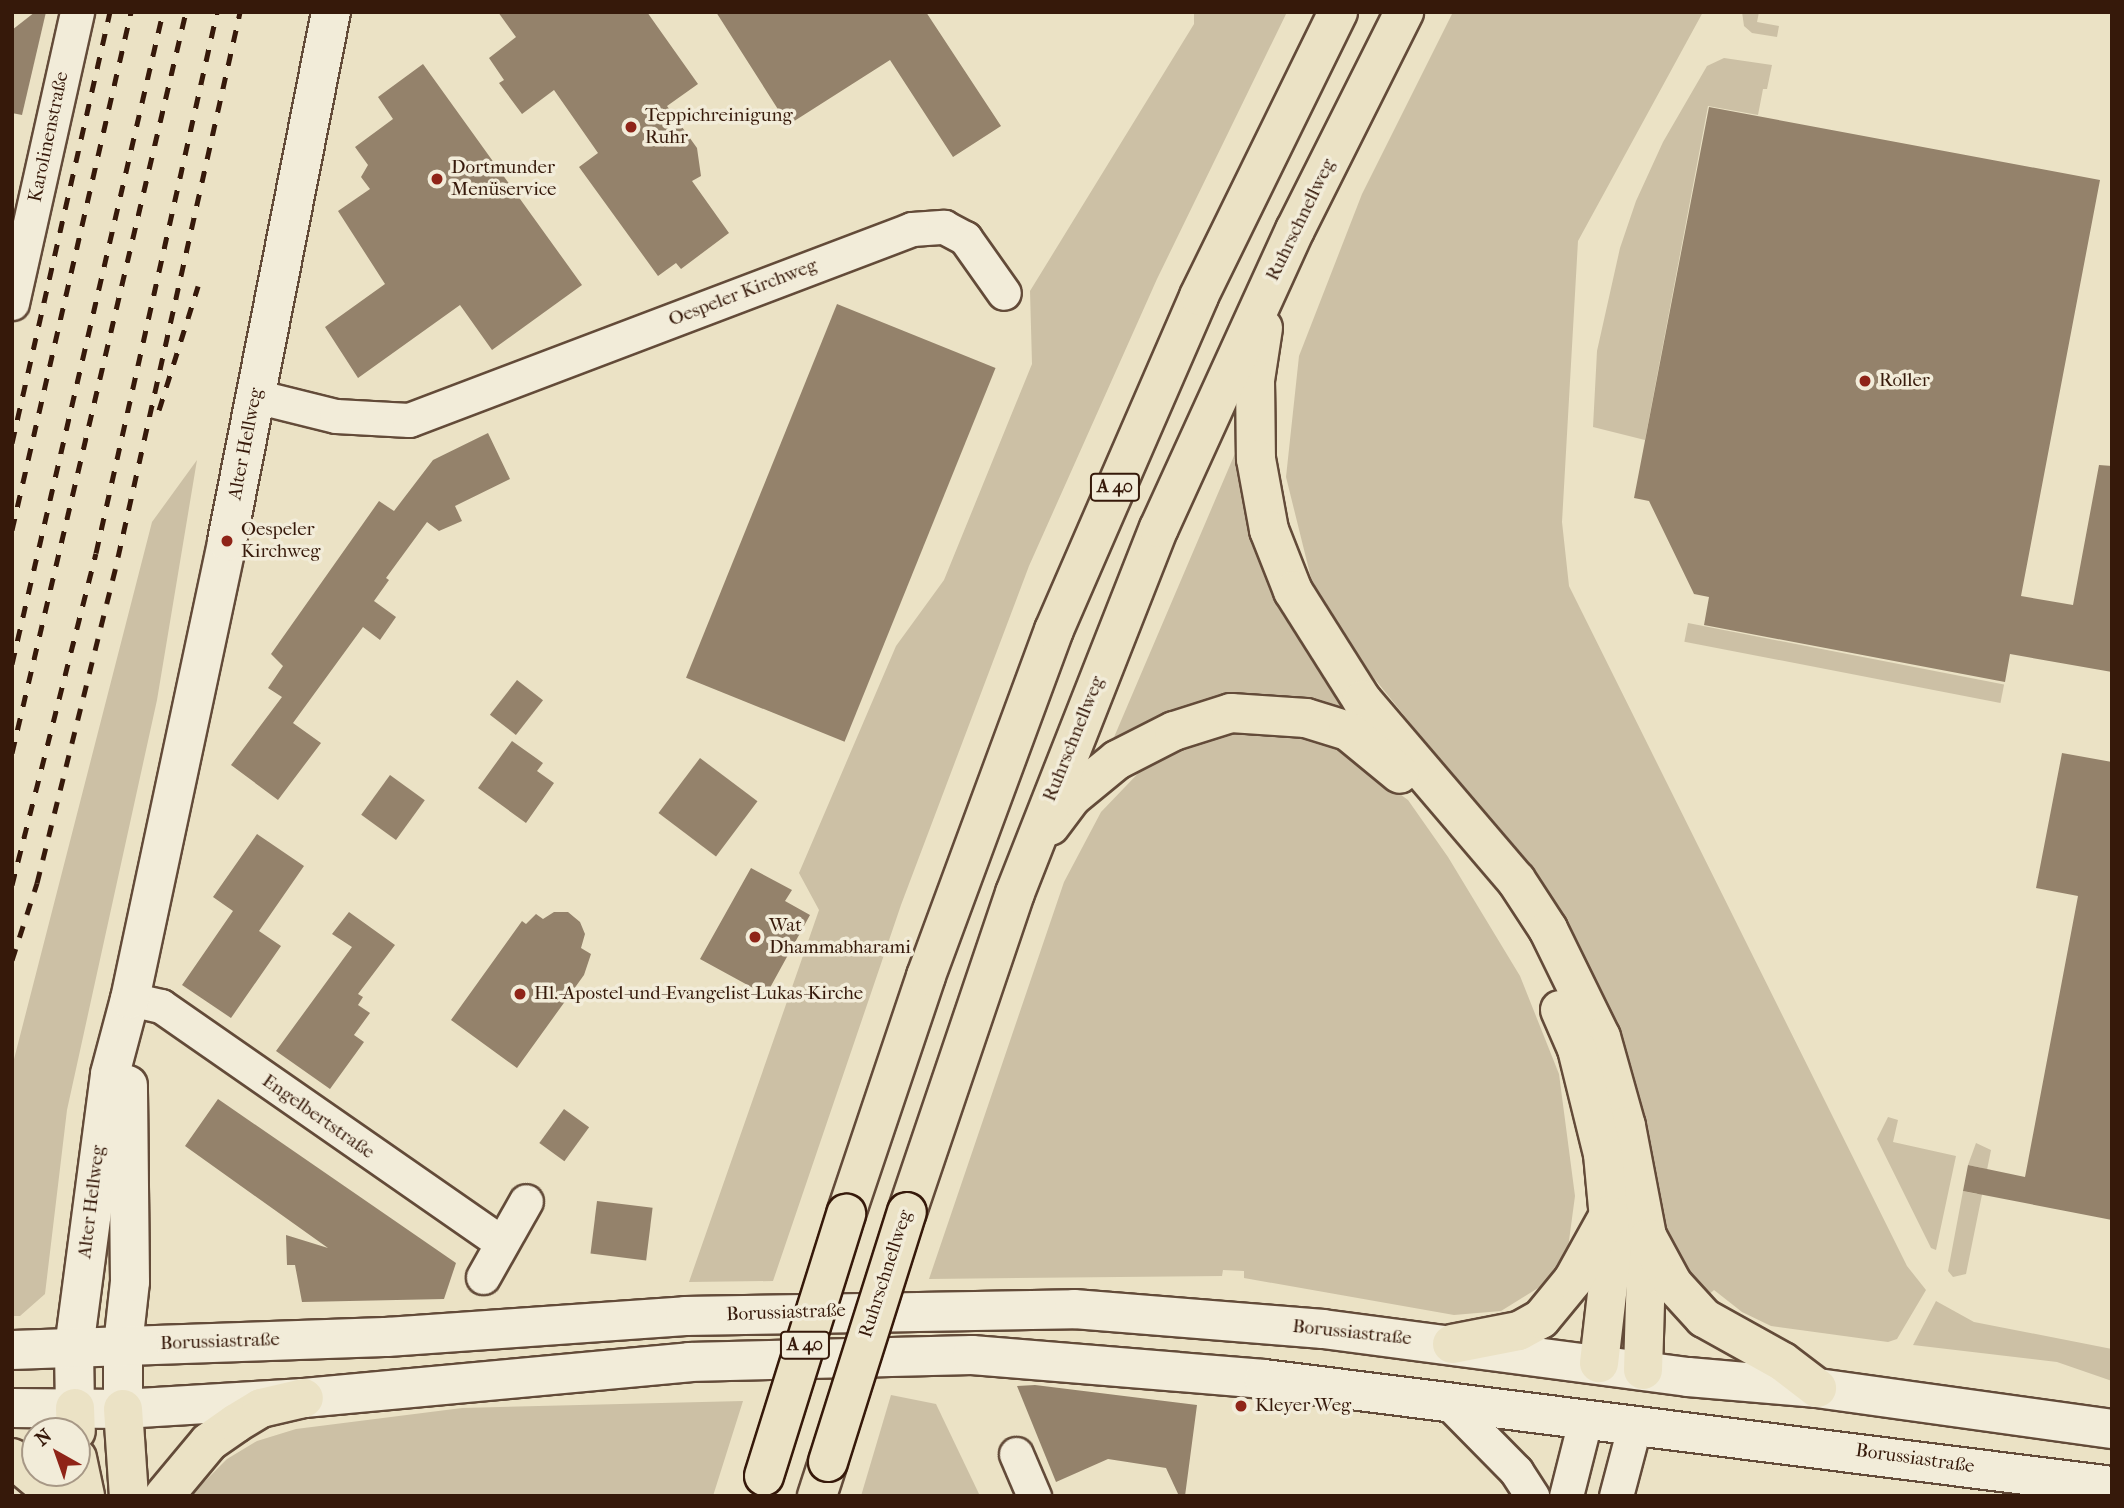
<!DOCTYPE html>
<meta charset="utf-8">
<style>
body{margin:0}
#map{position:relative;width:2124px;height:1508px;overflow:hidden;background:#ebe2c5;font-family:"IM FELL French Canon",serif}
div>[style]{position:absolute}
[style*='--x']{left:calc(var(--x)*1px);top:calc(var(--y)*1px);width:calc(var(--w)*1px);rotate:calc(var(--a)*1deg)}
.green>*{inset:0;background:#ccc0a5;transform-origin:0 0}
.building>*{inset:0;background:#94826b;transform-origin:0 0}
.roads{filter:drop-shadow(2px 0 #634b39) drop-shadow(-2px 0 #634b39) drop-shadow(0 2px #634b39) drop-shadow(0 -2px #634b39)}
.minor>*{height:33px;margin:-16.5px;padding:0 16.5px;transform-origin:16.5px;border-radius:16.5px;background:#f2ecd9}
.tertiary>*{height:38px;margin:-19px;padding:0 19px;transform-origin:19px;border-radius:19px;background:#f2ecd9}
.secondary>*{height:38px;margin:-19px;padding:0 19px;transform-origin:19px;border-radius:19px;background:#f2ecd9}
.motorway>*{height:38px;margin:-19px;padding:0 19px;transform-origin:19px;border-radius:19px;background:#ebe2c5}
.rail>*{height:5px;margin-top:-2.5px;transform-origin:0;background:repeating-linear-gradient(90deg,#36190a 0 12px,transparent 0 24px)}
.bridges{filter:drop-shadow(2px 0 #36190a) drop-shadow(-2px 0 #36190a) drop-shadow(0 2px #36190a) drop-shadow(0 -2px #36190a)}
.motorway-bridge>*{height:38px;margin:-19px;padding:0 19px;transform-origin:19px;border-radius:19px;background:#ebe2c5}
.dots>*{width:19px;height:19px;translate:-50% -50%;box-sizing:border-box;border:4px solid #f2ecd9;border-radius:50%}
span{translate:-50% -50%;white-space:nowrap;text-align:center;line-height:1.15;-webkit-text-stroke:7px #f2ecd9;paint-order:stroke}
.shield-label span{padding:2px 5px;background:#f2ecd9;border:2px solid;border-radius:5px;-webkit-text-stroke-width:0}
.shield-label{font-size:18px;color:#36190a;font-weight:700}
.poi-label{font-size:19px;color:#36190a}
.left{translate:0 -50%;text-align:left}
.street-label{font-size:19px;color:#36190a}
.frame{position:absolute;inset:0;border:14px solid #36190a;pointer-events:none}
.north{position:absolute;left:21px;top:1417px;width:70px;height:70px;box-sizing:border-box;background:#f2ecd9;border:2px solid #a79886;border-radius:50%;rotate:320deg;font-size:19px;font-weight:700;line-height:28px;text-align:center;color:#36190a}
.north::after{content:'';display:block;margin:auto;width:24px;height:32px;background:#8f2418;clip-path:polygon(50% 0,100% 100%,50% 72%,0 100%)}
</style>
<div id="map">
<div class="green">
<i style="clip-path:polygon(1194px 12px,1287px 12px,1157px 279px,1029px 566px,901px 905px,773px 1281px,689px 1282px,819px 910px,799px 873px,896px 646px,944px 580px,1032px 364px,1030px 291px,1194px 24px)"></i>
<i style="clip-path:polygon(1453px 12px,1703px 12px,1578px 241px,1562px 522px,1569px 586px,1907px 1266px,1926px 1290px,1897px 1339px,1888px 1342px,1771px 1326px,1742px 1312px,1714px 1290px,1706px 1297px,1663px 1229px,1497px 830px,1352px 651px,1312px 582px,1286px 477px,1299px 356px,1362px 194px)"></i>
<i style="clip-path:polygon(1742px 12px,1759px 12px,1757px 22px,1779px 26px,1777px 37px,1752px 33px,1744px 26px)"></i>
<i style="clip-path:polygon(1724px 58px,1772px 65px,1767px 89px,1763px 89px,1758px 115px,1708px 106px,1645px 440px,1593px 427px,1597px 351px,1620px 248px,1636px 201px,1663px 142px,1707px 66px)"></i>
<i style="clip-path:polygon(1245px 430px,1353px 714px,1292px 696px,1225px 697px,1106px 756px)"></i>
<i style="clip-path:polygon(197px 460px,157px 700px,67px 1110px,45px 1294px,20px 1316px,12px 1316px,12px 1067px,152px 522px)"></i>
<i style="left:1688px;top:623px;width:322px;height:19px;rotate:11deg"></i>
<i style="clip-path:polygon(1251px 728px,1302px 734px,1347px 755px,1408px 800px,1448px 857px,1520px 976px,1559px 1074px,1575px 1196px,1568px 1248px,1543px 1285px,1501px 1311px,1454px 1315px,1244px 1278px,1244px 1271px,1223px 1270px,1222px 1276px,929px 1279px,1064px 882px,1101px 812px,1148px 763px,1202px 738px)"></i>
<i style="clip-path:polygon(1888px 1117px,1898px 1120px,1893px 1142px,1956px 1156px,1936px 1250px,1931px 1248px,1877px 1139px)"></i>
<i style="clip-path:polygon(1976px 1143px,1991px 1150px,1966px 1274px,1953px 1277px,1948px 1271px,1963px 1191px,1977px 1194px,1982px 1168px,1968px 1165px)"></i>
<i style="clip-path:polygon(1936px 1301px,1974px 1322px,2112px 1349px,2112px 1381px,2057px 1362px,1913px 1345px)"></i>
<i style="clip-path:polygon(891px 1395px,936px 1404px,980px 1496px,861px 1496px)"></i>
<i style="clip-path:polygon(743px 1401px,713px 1496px,185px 1496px,189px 1486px,196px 1490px,227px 1459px,257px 1441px,296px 1429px,462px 1408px)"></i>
</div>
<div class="building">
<i style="clip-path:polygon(35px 12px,46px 12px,22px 115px,12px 113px,12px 30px)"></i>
<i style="clip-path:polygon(498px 12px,647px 12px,698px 84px,667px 106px,697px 148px,701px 176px,692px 181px,729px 233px,681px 269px,676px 263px,658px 276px,579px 167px,598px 153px,554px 90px,522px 114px,499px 83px,504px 80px,489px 58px,516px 37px)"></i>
<i style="clip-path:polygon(716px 12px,926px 12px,1001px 126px,953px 157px,890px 60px,788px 125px)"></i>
<i style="clip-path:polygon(423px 64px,582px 285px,492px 350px,460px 305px,358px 378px,325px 327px,385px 284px,338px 211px,370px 189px,361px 177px,368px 165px,355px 147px,393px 119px,378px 97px)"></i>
<i style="clip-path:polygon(1709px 107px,2100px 180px,2021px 596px,2073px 605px,2099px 465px,2112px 466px,2112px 672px,2010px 654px,2005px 682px,1704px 625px,1709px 597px,1694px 594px,1649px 501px,1634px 498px)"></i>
<i style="left:837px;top:304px;width:171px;height:403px;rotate:22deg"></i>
<i style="clip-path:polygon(488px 433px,510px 479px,455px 506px,462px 521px,439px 531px,427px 522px,386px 578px,389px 580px,374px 601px,396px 617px,380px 640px,363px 627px,293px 723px,321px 743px,278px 800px,231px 765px,282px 697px,268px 688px,283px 666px,271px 654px,379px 501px,394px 511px,433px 460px)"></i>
<i style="left:517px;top:680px;width:33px;height:44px;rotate:38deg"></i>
<i style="clip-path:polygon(512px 741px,543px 763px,537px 771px,554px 783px,526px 823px,478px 788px)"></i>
<i style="clip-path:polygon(2062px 753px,2112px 762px,2112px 1220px,1963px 1191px,1968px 1165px,2025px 1177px,2078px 896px,2036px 888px)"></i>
<i style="left:700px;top:758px;width:72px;height:69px;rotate:37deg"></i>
<i style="left:390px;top:775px;width:43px;height:49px;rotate:36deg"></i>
<i style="clip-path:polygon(257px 834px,304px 866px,259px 931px,281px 946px,231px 1018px,182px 985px,233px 911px,213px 897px)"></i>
<i style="clip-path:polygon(751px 868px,792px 890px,785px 901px,810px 915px,766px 995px,700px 959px)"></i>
<i style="clip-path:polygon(349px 912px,395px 945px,358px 994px,363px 997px,358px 1005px,370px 1013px,354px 1035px,364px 1042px,330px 1089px,276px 1051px,352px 947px,332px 934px)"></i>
<i style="clip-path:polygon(554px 912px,568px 912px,580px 922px,585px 934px,581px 948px,591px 954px,584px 975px,517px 1068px,451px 1020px,522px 921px,526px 924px,536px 914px,543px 919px)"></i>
<i style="clip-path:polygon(218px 1099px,456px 1263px,444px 1299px,302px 1302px,295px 1265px,287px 1265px,286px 1235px,328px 1248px,185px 1146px)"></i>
<i style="left:564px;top:1109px;width:31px;height:42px;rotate:36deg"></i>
<i style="left:597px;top:1201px;width:56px;height:53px;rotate:7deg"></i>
<i style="clip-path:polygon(1035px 1385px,1197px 1405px,1185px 1496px,1179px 1496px,1166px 1468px,1108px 1459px,1056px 1482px,1017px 1386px)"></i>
</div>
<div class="roads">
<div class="minor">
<i style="--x:12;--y:303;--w:298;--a:-77.4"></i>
<i style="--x:255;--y:396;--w:83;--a:13.9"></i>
<i style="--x:336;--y:416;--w:73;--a:3.1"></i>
<i style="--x:409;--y:420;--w:538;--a:-20.79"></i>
<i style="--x:912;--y:229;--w:32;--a:-4"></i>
<i style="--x:944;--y:227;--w:24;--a:28"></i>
<i style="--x:965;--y:238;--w:67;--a:54.7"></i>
<i style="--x:130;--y:999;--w:32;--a:13"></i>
<i style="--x:161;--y:1006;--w:415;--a:34.8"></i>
<i style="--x:483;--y:1277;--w:87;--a:-60.5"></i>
<i style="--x:1451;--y:1405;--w:93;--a:45.4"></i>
<i style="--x:1516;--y:1471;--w:30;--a:57"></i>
<i style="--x:1016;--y:1454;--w:46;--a:66.8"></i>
<i style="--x:1566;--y:1496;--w:77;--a:-75.8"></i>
<i style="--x:1616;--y:1496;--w:70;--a:-75.2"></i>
</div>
<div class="tertiary">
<i style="--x:75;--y:1408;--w:60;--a:-91"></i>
<i style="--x:74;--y:1348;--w:276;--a:-82.5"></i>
<i style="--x:110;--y:1074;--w:78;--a:-75.1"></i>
<i style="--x:130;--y:999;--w:468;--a:-78"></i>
<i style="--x:227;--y:541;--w:539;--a:-78.88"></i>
<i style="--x:123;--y:1409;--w:64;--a:-90"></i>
<i style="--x:123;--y:1345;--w:63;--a:-83.7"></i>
<i style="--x:130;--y:1282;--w:197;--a:-90.6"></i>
</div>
<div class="secondary">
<i style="--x:12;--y:1350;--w:375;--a:-2"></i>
<i style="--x:387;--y:1337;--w:299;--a:-4"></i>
<i style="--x:685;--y:1316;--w:389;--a:-1"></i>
<i style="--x:1074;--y:1309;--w:250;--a:4.6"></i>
<i style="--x:1323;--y:1329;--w:368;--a:7.5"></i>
<i style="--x:1688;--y:1377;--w:129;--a:4.9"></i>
<i style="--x:1817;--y:1388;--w:298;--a:7.9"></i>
<i style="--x:12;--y:1408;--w:111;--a:0.5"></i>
<i style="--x:123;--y:1409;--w:181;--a:-3.5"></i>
<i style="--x:304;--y:1398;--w:387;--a:-5.3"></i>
<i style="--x:689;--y:1362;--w:283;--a:-1.4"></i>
<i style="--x:972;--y:1355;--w:293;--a:4.7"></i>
<i style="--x:1264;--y:1379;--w:855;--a:7.19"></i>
</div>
<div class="motorway">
<i style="--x:1263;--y:328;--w:53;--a:98.7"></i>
<i style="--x:1255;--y:380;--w:79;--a:89.3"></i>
<i style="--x:1256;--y:459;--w:72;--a:79.6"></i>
<i style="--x:1269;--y:530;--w:66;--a:68.5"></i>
<i style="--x:1293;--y:591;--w:129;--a:57.7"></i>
<i style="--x:1362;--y:700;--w:237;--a:49.5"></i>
<i style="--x:1516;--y:880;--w:59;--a:56.9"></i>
<i style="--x:1548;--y:929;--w:120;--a:63.9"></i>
<i style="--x:1601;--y:1037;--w:92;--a:74.3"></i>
<i style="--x:1626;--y:1126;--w:112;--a:79.2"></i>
<i style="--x:1647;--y:1236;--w:134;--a:91.7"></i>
<i style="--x:1050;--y:826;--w:38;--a:-53"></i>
<i style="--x:1073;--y:796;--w:57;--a:-39.3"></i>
<i style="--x:1117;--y:760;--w:64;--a:-27"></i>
<i style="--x:1174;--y:731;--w:60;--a:-17.5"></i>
<i style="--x:1231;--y:713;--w:75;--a:3.8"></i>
<i style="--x:1306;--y:718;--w:44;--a:17.2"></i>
<i style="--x:1348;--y:731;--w:67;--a:39.6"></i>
<i style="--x:1560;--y:1010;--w:43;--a:66.4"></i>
<i style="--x:1577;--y:1049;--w:108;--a:76.1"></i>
<i style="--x:1603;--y:1154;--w:97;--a:84.7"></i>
<i style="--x:1612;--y:1251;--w:113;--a:96.6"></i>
<i style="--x:907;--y:1212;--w:337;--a:-71.3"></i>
<i style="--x:1015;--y:893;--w:392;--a:-68.5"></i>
<i style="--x:1159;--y:528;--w:328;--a:-65.5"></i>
<i style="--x:1295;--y:230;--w:244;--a:-63.4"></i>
<i style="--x:846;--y:1214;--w:251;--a:-71.4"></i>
<i style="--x:926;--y:976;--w:369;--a:-69.7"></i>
<i style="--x:1054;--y:630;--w:364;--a:-66.5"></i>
<i style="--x:1199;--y:296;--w:316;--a:-63.9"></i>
<i style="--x:1648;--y:1238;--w:52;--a:61.5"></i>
<i style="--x:1673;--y:1284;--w:46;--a:47.6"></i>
<i style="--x:1704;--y:1318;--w:90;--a:29.1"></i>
<i style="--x:1783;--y:1362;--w:43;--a:37.4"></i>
<i style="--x:1452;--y:1344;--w:68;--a:-11"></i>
<i style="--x:1519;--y:1331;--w:25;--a:-29"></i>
<i style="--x:1541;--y:1319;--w:50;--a:-50.6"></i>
<i style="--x:1573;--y:1280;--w:74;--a:-61"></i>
<i style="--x:75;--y:1408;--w:23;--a:88"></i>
<i style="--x:123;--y:1409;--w:87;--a:86.1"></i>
<i style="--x:12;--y:1458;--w:59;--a:40.2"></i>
<i style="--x:77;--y:1458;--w:39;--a:78"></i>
<i style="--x:164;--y:1496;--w:70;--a:-50.2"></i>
<i style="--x:209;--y:1442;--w:33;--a:-35"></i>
<i style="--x:236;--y:1423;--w:29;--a:-31"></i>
<i style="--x:261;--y:1408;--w:44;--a:-13.1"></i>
<i style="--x:817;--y:1496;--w:36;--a:-72"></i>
</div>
</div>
<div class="rail">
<i style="--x:159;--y:410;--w:130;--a:-72.5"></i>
<i style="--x:12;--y:443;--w:442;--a:-77.2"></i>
<i style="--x:12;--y:530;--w:531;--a:-77.06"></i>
<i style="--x:12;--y:664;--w:669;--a:-76.96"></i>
<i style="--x:12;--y:753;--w:761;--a:-76.79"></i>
<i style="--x:12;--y:885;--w:342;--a:-75.8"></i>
<i style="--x:96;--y:553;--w:554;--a:-77.39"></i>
<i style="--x:12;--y:960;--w:81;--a:-72"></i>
<i style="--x:37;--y:883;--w:336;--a:-76"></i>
<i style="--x:118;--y:557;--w:558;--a:-77.38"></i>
</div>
<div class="bridges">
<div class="motorway-bridge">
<i style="--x:828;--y:1462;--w:262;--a:-72.5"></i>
<i style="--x:764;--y:1476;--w:275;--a:-72.6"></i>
</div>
</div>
<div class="dots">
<i style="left:631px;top:127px;background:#8f2418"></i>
<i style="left:437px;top:179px;background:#8f2418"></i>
<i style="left:1865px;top:381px;background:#8f2418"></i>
<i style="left:227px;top:541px;background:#8f2418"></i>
<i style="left:755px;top:937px;background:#8f2418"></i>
<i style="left:520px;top:994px;background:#8f2418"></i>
<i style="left:1241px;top:1406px;background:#8f2418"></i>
</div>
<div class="shield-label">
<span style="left:1115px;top:487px">A 40</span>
<span style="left:805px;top:1345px">A 40</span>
</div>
<div class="poi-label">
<span class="left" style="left:645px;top:127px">Teppichreinigung<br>Ruhr</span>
<span class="left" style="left:451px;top:179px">Dortmunder<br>Menüservice</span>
<span class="left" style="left:1879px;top:381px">Roller</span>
<span class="left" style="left:241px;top:541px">Oespeler<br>Kirchweg</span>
<span class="left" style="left:769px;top:937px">Wat<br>Dhammabharami</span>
<span class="left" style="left:534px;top:994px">Hl.-Apostel-und-Evangelist-Lukas-Kirche</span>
<span class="left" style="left:1255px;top:1406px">Kleyer Weg</span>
</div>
<div class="street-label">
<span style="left:49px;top:137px;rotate:-78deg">Karolinenstraße</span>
<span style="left:1301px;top:220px;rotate:-64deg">Ruhrschnellweg</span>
<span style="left:743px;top:293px;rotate:-21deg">Oespeler Kirchweg</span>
<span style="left:246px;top:444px;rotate:-79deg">Alter Hellweg</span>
<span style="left:1074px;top:739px;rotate:-68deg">Ruhrschnellweg</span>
<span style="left:318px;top:1117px;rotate:35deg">Engelbertstraße</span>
<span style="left:92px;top:1202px;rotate:-83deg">Alter Hellweg</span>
<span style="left:886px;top:1274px;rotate:-72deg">Ruhrschnellweg</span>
<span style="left:786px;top:1313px;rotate:-2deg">Borussiastraße</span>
<span style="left:1352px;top:1333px;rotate:6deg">Borussiastraße</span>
<span style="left:220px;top:1342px;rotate:-2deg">Borussiastraße</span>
<span style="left:1915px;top:1459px;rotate:8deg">Borussiastraße</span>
</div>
<div class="frame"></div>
<div class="north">N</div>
</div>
